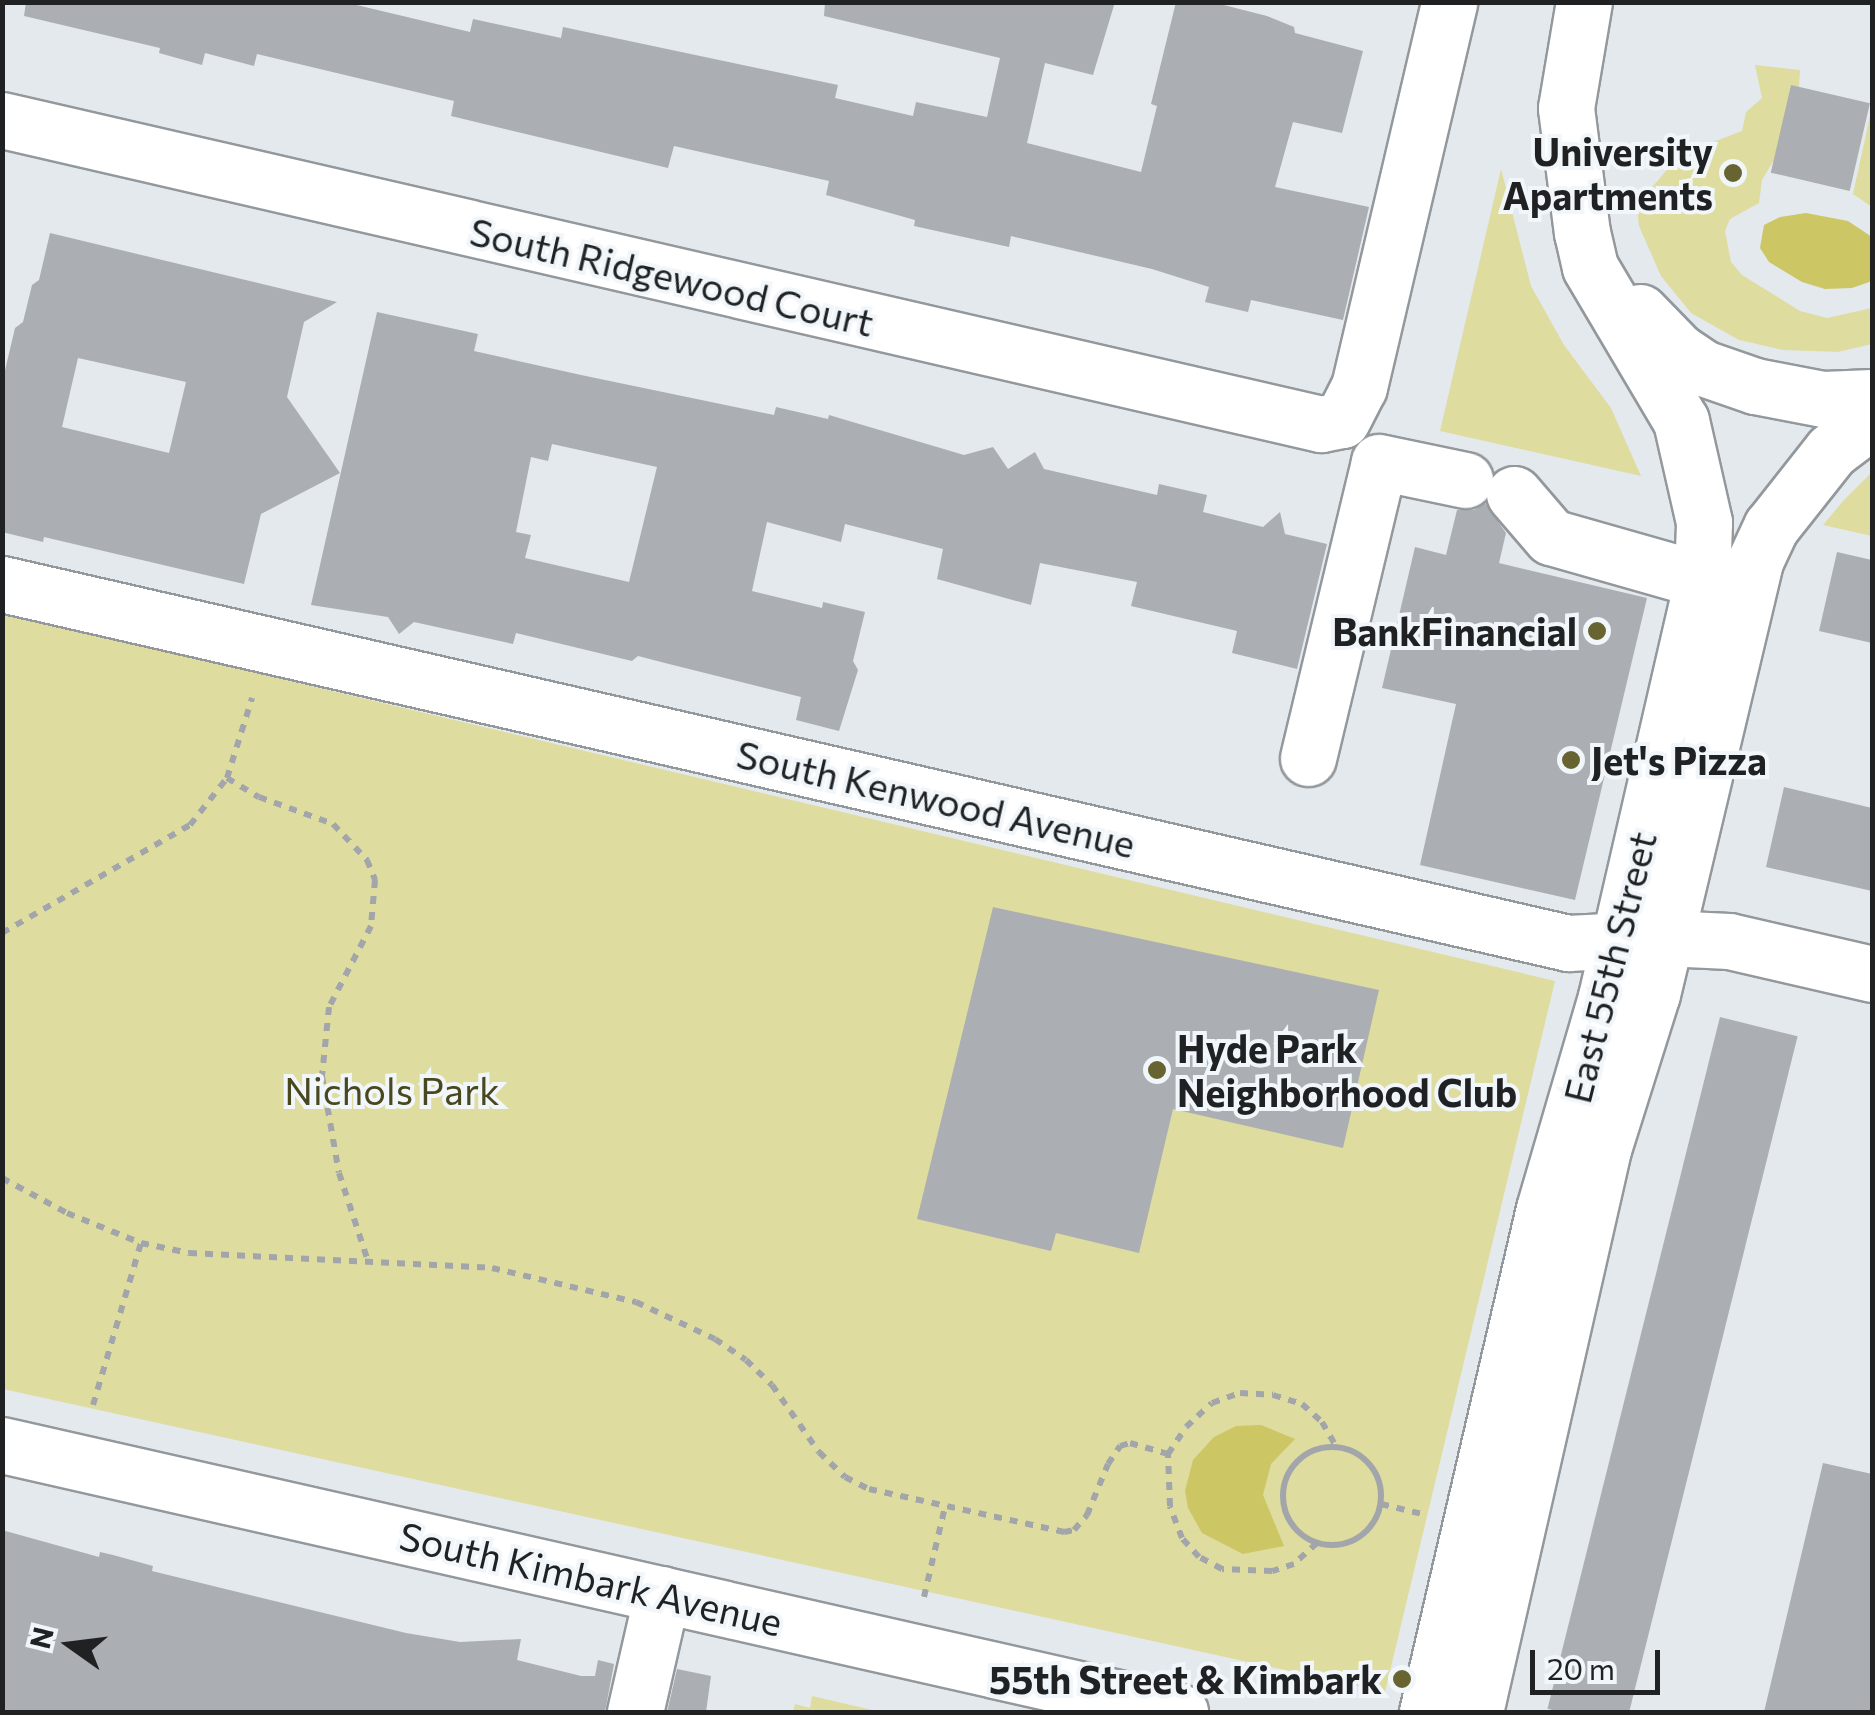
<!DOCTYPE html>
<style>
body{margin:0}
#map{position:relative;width:1875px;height:1715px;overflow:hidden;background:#e4e9ee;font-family:Commissioner,sans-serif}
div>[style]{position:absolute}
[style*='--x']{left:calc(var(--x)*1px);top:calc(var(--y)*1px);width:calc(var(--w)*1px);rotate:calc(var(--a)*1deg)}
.green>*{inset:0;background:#dedc9f}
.water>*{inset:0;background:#ccc665}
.building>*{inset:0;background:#abafb4;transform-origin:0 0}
.path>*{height:6px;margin-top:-3px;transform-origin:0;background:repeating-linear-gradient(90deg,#a2a6aa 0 8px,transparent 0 16px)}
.path>.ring{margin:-3px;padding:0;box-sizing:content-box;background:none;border:6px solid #a2a6aa;border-radius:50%}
.roads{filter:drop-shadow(2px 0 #93989c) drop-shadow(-2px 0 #93989c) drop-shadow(0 2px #93989c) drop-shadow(0 -2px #93989c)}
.minor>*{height:55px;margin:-27.5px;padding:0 27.5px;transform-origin:27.5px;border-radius:27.5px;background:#fff}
.dots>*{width:28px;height:28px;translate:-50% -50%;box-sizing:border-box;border:5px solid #f1f6fb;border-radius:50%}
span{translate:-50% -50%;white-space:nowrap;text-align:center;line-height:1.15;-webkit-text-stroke:8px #f1f6fb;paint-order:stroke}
.poi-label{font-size:38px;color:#1f2122;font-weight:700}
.right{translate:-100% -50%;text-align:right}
.left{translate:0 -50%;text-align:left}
.street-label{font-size:38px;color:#1f2122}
.park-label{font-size:38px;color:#49471e}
.frame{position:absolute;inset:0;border:5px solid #1f2122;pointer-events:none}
.north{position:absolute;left:20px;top:1595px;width:100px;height:100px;-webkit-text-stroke:8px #f1f6fb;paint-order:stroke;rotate:284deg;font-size:28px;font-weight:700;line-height:40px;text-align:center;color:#1f2122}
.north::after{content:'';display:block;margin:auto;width:35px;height:45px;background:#1f2122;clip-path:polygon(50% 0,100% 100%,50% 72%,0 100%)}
.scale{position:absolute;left:1530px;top:1650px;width:130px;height:45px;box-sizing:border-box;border:5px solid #1f2122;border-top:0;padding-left:12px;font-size:30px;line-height:35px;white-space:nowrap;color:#1f2122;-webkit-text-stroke:8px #f1f6fb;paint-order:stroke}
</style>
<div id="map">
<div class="green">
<i style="clip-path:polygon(1755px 65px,1800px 70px,1799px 87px,1791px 86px,1775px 158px,1762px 180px,1759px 203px,1730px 219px,1725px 231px,1731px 262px,1742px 275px,1800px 311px,1827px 318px,1872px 308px,1872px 344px,1838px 352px,1783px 350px,1739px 340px,1691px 313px,1661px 276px,1639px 226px,1637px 208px,1642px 199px,1671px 165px,1687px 152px,1742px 131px,1746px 112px,1762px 98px)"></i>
<i style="clip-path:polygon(1872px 107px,1872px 207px,1853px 194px)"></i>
<i style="clip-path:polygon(1501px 169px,1531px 286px,1564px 345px,1611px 408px,1641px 476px,1440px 431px)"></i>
<i style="clip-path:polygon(1872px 472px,1872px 536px,1823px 525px,1844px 500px)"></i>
<i style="clip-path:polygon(3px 613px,1555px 981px,1385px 1692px,3px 1389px)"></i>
<i style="clip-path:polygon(812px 1696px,881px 1712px,793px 1712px,795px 1704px,810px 1708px)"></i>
</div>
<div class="water">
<i style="clip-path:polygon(1806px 213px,1848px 221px,1872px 237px,1872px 281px,1852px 288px,1825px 289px,1802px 282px,1769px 262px,1760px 248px,1764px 225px,1780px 217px)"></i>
<i style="clip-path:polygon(1261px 1425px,1295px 1439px,1271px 1464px,1263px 1495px,1284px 1546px,1243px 1554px,1202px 1533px,1188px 1508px,1185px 1491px,1193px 1460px,1214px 1437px,1236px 1426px)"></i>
</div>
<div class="building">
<i style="clip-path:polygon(26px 2px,344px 2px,470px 32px,473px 19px,561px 38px,563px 27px,838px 85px,835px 98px,913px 116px,916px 102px,987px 117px,1000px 58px,824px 16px,825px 2px,1115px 2px,1093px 75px,1045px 63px,1027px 143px,1141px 172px,1157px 106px,1151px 104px,1176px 2px,1212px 2px,1267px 16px,1294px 27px,1295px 33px,1363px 51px,1342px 133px,1293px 122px,1275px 187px,1369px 207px,1343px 320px,1251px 300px,1248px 312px,1205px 302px,1209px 287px,1152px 269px,1011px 236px,1009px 247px,914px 226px,915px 220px,826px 195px,829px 181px,674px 146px,668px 168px,451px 116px,454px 101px,257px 54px,254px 66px,205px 53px,202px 65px,159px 53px,160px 48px,24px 16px)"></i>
<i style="left:1791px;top:85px;width:81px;height:90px;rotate:13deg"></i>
<i style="clip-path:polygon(evenodd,50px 233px,337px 302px,304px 322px,287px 397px,340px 473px,261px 514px,244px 584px,44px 537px,43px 542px,2px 532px,2px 383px,15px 328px,23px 322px,32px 285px,39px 280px,50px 233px,78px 358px,186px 382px,169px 453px,62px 427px,78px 358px)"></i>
<i style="clip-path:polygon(evenodd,377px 312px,478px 334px,474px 351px,581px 375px,774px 415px,776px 407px,828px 419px,829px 415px,964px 455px,993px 447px,1008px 469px,1035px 452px,1044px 469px,1157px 495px,1159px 484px,1207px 495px,1203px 512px,1263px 527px,1280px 512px,1285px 534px,1327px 544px,1297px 669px,1232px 653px,1237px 631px,1131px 606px,1137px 582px,1040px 563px,1031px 605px,937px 579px,943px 549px,845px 524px,841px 542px,767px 522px,752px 591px,822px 608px,823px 602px,865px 612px,853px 661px,858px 670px,839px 731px,796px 720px,801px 697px,665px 663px,638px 656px,632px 661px,516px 633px,513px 644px,414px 622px,399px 634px,388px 617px,311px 605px,377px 312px,552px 444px,657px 467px,629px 582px,525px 558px,531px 535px,516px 532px,531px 457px,548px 461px,552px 444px)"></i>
<i style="clip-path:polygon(1485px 503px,1506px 533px,1499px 563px,1647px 598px,1575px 900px,1420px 865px,1456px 704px,1382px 688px,1415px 547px,1446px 555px,1457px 510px,1474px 510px)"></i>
<i style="clip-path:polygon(1837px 552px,1872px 560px,1872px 643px,1819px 631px)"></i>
<i style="clip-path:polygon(1784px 787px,1872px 808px,1872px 891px,1766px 867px)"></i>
<i style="clip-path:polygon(993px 907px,1379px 990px,1343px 1148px,1173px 1109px,1139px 1253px,1056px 1233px,1051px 1251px,917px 1219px)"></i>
<i style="left:1720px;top:1017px;width:80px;height:713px;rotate:14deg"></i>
<i style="clip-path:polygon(1823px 1463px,1872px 1474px,1872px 1712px,1764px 1712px)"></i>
<i style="clip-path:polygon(2px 1530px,99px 1557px,100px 1552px,113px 1555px,153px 1566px,152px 1571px,406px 1633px,460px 1642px,521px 1639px,517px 1660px,581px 1676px,595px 1676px,598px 1660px,614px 1664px,605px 1712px,2px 1712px)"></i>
<i style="clip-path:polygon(677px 1669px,711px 1676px,706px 1712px,667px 1712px)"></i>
</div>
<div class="path">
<i style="--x:227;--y:778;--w:37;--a:31"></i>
<i style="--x:259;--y:797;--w:79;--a:20"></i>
<i style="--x:333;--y:824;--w:50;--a:46.6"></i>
<i style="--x:367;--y:860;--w:22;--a:68"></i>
<i style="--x:375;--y:880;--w:46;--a:95"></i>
<i style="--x:371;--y:926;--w:91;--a:117.4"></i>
<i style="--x:329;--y:1007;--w:69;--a:95.8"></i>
<i style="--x:322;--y:1076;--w:98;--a:80.1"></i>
<i style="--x:339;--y:1173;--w:93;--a:71.8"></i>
<i style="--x:2;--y:933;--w:217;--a:-29.9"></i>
<i style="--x:190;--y:825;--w:60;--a:-51.8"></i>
<i style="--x:227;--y:778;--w:84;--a:-72.6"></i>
<i style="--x:2;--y:1178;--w:74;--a:28.3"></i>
<i style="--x:67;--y:1213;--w:80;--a:22.1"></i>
<i style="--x:141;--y:1243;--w:49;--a:11.8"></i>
<i style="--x:189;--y:1253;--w:303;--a:2.8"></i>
<i style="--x:492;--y:1268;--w:148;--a:13.3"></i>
<i style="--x:636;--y:1302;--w:87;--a:25.1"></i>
<i style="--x:715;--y:1339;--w:37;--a:34"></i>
<i style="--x:746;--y:1360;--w:36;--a:44"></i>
<i style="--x:772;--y:1385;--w:82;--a:55"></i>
<i style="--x:819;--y:1452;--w:36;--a:44"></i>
<i style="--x:845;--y:1477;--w:27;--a:27"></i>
<i style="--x:869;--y:1489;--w:200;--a:12.4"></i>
<i style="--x:1064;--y:1532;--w:10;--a:-11"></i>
<i style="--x:1074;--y:1530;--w:20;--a:-49"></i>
<i style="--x:1087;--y:1515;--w:55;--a:-67.6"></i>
<i style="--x:1108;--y:1464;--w:22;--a:-56"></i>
<i style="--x:1120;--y:1446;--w:10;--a:-17"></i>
<i style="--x:1130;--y:1443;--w:40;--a:16"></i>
<i style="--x:93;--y:1405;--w:169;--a:-73.5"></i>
<i class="ring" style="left:1283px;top:1447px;width:92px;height:92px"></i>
<i style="--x:1381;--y:1504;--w:46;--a:13.7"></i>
<i style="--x:1317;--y:1543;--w:31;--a:138"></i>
<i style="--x:1294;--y:1564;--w:23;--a:162"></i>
<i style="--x:1272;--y:1571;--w:50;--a:-177.7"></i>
<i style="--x:1222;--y:1569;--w:26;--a:-152"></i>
<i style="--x:1199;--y:1557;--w:25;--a:-132"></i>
<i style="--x:1182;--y:1538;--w:34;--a:-111"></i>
<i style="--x:1170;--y:1506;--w:52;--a:-92.2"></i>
<i style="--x:1168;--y:1454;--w:32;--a:-56"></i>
<i style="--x:1186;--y:1427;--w:35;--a:-43"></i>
<i style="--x:1212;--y:1403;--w:30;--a:-20"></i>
<i style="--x:1240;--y:1393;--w:33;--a:3"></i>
<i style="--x:1273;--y:1395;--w:30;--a:17"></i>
<i style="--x:1302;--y:1404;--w:27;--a:42"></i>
<i style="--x:1322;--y:1422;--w:28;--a:60"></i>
<i style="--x:924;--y:1597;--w:92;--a:-76.9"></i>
</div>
<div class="roads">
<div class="minor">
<i style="--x:2;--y:120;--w:1354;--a:12.98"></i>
<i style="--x:1321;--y:424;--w:21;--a:-11"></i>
<i style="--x:1342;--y:420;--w:37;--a:-63"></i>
<i style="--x:1359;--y:387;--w:395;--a:-76.8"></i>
<i style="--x:1640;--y:312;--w:54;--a:45.7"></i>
<i style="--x:1678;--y:351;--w:30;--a:34"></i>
<i style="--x:1703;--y:368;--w:55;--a:19.1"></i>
<i style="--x:1755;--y:386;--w:69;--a:10.8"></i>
<i style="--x:1823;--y:399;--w:49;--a:-2.3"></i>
<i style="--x:1514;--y:494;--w:57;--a:49.3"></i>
<i style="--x:1551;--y:537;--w:157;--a:15.9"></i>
<i style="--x:2;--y:584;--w:1607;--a:12.91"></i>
<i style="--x:1568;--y:943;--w:97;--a:-3"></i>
<i style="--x:1665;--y:938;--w:64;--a:2.7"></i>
<i style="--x:1729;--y:941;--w:147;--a:13"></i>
<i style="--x:1308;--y:758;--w:304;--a:-76.5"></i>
<i style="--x:1379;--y:462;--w:88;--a:11.8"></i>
<i style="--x:2;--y:1445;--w:1208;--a:12.77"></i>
<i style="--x:635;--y:1712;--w:121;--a:-77.1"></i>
<i style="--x:1427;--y:1712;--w:516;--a:-76.91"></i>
<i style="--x:1544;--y:1209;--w:221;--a:-73.7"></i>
<i style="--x:1606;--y:997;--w:428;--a:-77"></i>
<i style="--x:1702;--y:580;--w:58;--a:-88"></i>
<i style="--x:1704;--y:522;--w:104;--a:-102.8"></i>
<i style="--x:1681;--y:421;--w:179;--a:-120.6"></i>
<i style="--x:1590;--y:267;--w:35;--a:-103"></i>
<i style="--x:1582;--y:233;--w:126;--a:-97.3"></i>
<i style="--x:1566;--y:108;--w:108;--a:-80.4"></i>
<i style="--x:1475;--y:1712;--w:577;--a:-77.19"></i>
<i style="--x:1603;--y:1149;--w:163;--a:-72.5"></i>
<i style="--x:1652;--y:994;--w:445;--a:-76.6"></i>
<i style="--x:1755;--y:561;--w:38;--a:-65"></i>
<i style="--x:1771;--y:527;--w:97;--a:-51.7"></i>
<i style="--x:1831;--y:451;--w:51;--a:-37.1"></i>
</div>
</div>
<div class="dots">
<i style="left:1733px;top:173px;background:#676431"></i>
<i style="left:1597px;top:631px;background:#676431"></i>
<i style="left:1571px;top:760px;background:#676431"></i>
<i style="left:1157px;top:1070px;background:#676431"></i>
<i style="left:1402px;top:1679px;background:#676431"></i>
</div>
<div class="poi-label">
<span class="right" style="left:1713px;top:173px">University<br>Apartments</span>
<span class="right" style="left:1577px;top:631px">BankFinancial</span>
<span class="left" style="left:1591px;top:760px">Jet's Pizza</span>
<span class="left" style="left:1177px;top:1070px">Hyde Park<br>Neighborhood Club</span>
<span class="right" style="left:1382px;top:1679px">55th Street &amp; Kimbark</span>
</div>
<div class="street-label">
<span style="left:672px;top:276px;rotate:13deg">South Ridgewood Court</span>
<span style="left:936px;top:798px;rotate:13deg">South Kenwood Avenue</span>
<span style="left:1609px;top:967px;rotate:-76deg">East 55th Street</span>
<span style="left:591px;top:1578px;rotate:13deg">South Kimbark Avenue</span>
</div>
<div class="park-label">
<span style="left:392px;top:1090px">Nichols Park</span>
</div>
<div class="frame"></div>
<div class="north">N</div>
<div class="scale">20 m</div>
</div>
